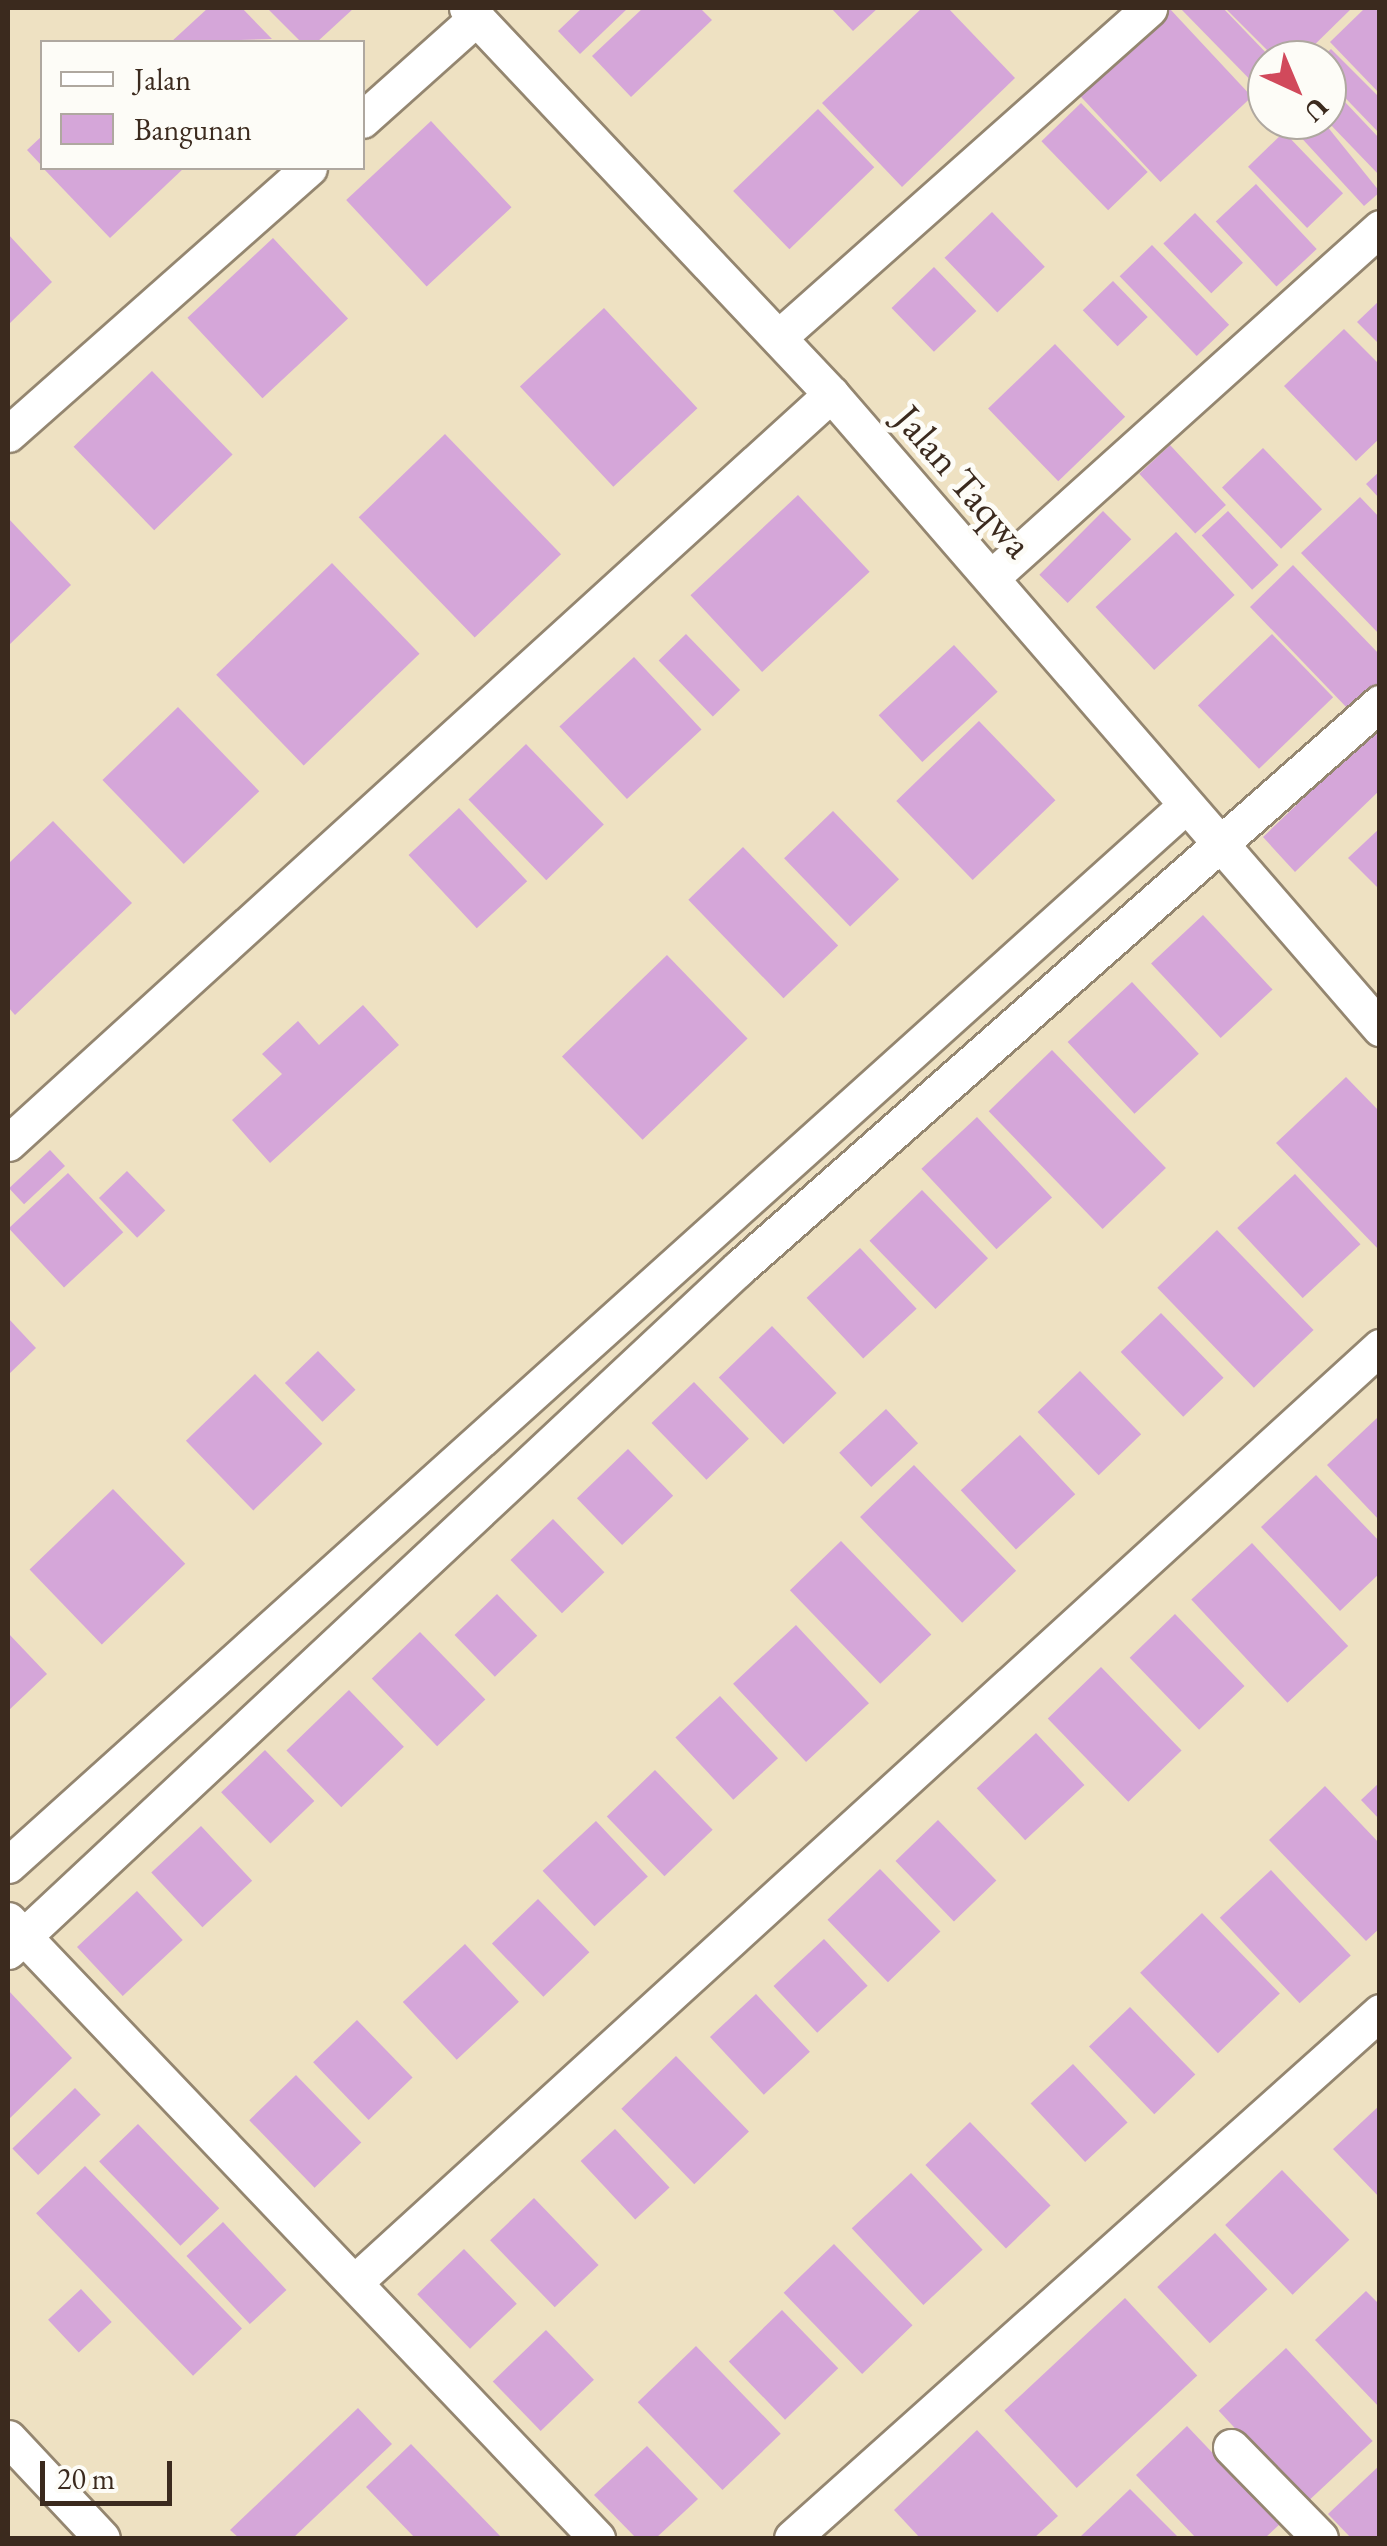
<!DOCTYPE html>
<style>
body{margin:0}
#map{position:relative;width:1387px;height:2546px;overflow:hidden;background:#eee1c2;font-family:"EB Garamond",serif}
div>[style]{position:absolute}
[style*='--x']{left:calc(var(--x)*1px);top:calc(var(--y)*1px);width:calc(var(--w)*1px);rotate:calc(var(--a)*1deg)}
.building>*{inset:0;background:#d5a6d9;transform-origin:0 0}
.roads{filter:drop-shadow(2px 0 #948670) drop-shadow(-2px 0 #948670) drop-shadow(0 2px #948670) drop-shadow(0 -2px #948670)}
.minor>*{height:35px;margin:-17.5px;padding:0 17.5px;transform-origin:17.5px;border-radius:17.5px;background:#fff}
span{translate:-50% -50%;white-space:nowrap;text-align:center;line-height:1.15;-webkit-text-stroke:10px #fdfcf7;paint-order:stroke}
.street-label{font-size:40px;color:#3b2a1e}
.frame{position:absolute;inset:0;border:10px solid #3b2a1e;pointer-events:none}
.legend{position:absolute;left:40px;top:40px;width:325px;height:130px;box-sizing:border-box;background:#fdfcf7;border:2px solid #afa8a0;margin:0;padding:12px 18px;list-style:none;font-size:30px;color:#3b2a1e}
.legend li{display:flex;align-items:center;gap:20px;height:50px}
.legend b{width:50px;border:2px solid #afa8a0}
.north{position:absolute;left:1247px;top:40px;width:100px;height:100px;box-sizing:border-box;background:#fdfcf7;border:2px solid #afa8a0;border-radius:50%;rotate:136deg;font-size:28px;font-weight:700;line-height:40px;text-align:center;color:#3b2a1e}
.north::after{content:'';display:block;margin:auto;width:35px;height:45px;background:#d1495b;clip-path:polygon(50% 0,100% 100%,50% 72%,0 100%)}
.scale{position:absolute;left:40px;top:2461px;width:132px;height:45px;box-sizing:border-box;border:5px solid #3b2a1e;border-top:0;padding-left:12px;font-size:30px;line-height:35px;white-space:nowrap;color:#3b2a1e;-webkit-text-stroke:8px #fdfcf7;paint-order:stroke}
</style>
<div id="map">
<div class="building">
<i style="clip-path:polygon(208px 8px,242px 8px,272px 39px,171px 42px)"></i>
<i style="clip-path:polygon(267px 8px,354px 8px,317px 42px,301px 42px)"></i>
<i style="clip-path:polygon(582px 8px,628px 8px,580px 54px,558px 31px)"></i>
<i style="clip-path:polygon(643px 8px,700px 8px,712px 20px,631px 97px,592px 56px)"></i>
<i style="clip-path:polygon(831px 8px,878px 8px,853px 31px)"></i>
<i style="clip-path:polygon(922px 8px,948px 8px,1015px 78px,902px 187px,822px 103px)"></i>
<i style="clip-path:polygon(1180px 8px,1223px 8px,1273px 60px,1267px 97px)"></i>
<i style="clip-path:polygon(1225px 8px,1352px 8px,1299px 60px,1277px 60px)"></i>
<i style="clip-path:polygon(1365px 8px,1380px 8px,1380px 94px,1330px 42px)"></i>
<i style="left:1170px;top:9px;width:120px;height:125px;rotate:47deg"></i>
<i style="clip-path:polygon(1331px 49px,1380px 98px,1380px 134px,1327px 79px,1319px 60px)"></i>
<i style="clip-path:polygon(1327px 83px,1380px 139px,1380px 176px,1327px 121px)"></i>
<i style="left:1081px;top:103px;width:96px;height:55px;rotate:46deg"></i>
<i style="left:818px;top:109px;width:81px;height:118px;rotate:46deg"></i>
<i style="clip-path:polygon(1285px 120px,1322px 120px,1380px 192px,1364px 206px)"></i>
<i style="left:431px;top:121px;width:118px;height:116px;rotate:47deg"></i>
<i style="left:1284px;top:132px;width:85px;height:50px;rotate:46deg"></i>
<i style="clip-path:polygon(42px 136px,42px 166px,27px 150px)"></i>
<i style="clip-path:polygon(43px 168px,184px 168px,110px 238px)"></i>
<i style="left:1256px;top:184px;width:89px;height:55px;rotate:47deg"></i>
<i style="left:992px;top:212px;width:76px;height:66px;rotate:46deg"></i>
<i style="left:1195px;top:213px;width:69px;height:44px;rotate:46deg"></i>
<i style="clip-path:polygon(8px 234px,52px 282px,8px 325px)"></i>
<i style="left:273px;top:238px;width:110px;height:117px;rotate:47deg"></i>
<i style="left:1152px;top:245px;width:111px;height:45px;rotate:46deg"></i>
<i style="left:934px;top:267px;width:61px;height:59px;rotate:46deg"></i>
<i style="left:1113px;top:281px;width:50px;height:42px;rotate:46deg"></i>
<i style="clip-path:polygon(1380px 300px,1380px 345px,1357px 322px)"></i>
<i style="left:604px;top:308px;width:137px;height:115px;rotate:47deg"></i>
<i style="clip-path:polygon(1344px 329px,1380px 365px,1380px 438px,1356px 461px,1284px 386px)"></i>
<i style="left:1055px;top:344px;width:101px;height:93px;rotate:46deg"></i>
<i style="left:152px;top:371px;width:116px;height:109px;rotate:46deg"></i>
<i style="left:445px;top:434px;width:167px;height:120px;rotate:46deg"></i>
<i style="left:1170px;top:445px;width:82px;height:42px;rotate:47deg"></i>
<i style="left:1263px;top:448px;width:85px;height:57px;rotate:46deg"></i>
<i style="clip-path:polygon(1380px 471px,1380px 499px,1366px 484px)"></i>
<i style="left:798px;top:495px;width:105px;height:147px;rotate:47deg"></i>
<i style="clip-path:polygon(1360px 497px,1380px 518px,1380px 635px,1301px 553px)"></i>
<i style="left:1103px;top:511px;width:40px;height:90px;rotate:45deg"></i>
<i style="left:1228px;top:511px;width:74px;height:36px;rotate:47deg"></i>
<i style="clip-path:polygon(8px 518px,71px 585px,8px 646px)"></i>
<i style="left:1176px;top:532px;width:86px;height:110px;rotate:47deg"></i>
<i style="left:332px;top:563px;width:126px;height:161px;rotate:46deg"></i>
<i style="clip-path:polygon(1293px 565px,1380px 655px,1380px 683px,1350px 711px,1250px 607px)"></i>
<i style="left:686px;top:634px;width:78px;height:38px;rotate:46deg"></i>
<i style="left:1272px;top:634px;width:88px;height:103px;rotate:46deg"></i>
<i style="left:954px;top:645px;width:64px;height:103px;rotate:47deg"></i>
<i style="left:634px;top:657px;width:99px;height:102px;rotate:47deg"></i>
<i style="left:178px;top:707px;width:117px;height:105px;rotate:46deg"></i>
<i style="left:979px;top:721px;width:110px;height:115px;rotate:46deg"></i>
<i style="clip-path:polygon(1380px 725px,1380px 790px,1295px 872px,1263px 837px)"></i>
<i style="left:526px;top:744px;width:112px;height:80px;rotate:46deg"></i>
<i style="left:459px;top:808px;width:100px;height:69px;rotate:47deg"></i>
<i style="left:833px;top:811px;width:95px;height:68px;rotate:46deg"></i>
<i style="clip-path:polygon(53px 821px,132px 903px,15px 1015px,8px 1007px,8px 864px)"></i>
<i style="clip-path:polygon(1380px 828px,1380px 890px,1348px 858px)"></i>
<i style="left:743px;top:847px;width:137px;height:76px;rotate:46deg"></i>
<i style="left:1203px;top:915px;width:102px;height:71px;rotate:47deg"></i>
<i style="left:667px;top:955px;width:116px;height:146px;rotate:46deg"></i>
<i style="left:1132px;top:982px;width:98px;height:88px;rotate:47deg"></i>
<i style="clip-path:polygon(363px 1005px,399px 1045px,270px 1163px,232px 1120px,282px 1074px,262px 1054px,298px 1021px,319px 1045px)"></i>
<i style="left:1052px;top:1050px;width:164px;height:88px;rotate:46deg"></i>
<i style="clip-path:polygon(1346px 1077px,1380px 1112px,1380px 1251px,1276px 1143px)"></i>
<i style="left:977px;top:1117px;width:110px;height:76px;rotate:47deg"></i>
<i style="left:50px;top:1150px;width:22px;height:56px;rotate:47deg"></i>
<i style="left:127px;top:1171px;width:55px;height:39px;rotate:46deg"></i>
<i style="left:68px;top:1173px;width:81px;height:81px;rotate:47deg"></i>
<i style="left:1295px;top:1174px;width:96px;height:79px;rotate:47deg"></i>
<i style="left:922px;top:1190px;width:95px;height:73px;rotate:46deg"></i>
<i style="left:1217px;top:1230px;width:139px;height:83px;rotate:46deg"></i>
<i style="left:860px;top:1248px;width:83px;height:73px;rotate:47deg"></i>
<i style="left:1161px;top:1313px;width:90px;height:56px;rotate:46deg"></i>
<i style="clip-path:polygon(8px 1318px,36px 1348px,8px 1375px)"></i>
<i style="left:772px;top:1326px;width:93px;height:74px;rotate:46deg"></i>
<i style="left:318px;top:1351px;width:54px;height:46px;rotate:46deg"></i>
<i style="left:1080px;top:1371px;width:88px;height:59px;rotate:46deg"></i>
<i style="left:255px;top:1374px;width:97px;height:96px;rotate:46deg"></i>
<i style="left:694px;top:1382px;width:79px;height:59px;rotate:46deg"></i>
<i style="left:886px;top:1409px;width:47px;height:64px;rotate:47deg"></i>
<i style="clip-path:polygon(1377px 1418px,1380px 1421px,1380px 1521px,1327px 1465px)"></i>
<i style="left:1020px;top:1435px;width:81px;height:81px;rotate:47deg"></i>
<i style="left:628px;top:1449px;width:65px;height:71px;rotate:46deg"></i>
<i style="left:914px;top:1465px;width:147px;height:75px;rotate:46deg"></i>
<i style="clip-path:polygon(1316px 1475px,1380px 1542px,1380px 1573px,1340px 1611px,1261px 1527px)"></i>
<i style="left:113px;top:1489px;width:104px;height:116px;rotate:46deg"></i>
<i style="left:553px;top:1519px;width:74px;height:59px;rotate:46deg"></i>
<i style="left:841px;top:1541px;width:130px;height:71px;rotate:46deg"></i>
<i style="left:1252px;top:1543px;width:141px;height:83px;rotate:47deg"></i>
<i style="left:497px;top:1594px;width:58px;height:59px;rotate:46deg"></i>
<i style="left:1175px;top:1614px;width:100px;height:63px;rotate:46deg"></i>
<i style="left:796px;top:1625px;width:107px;height:86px;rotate:47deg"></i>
<i style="left:420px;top:1632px;width:94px;height:67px;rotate:46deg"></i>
<i style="clip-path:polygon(8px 1633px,47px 1674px,8px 1711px)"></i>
<i style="left:1101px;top:1667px;width:116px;height:74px;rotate:46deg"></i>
<i style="left:349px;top:1690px;width:79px;height:87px;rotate:46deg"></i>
<i style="left:720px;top:1696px;width:85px;height:61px;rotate:47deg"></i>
<i style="left:1036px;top:1733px;width:71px;height:81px;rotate:47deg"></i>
<i style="left:265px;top:1750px;width:71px;height:61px;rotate:46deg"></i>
<i style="left:655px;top:1770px;width:83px;height:67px;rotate:46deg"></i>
<i style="clip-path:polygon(1380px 1782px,1380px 1820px,1361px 1800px)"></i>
<i style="clip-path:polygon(1325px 1786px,1380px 1844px,1380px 1928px,1366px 1941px,1269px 1840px)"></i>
<i style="left:938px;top:1820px;width:84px;height:59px;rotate:46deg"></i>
<i style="left:596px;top:1821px;width:76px;height:73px;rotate:47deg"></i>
<i style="left:201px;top:1826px;width:75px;height:68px;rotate:47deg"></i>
<i style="left:880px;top:1869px;width:87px;height:73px;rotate:46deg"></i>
<i style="left:1271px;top:1870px;width:117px;height:70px;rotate:47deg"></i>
<i style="left:137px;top:1891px;width:67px;height:82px;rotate:47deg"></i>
<i style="left:538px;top:1899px;width:74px;height:64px;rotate:46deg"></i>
<i style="left:1202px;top:1913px;width:112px;height:86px;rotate:46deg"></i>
<i style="left:824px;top:1939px;width:64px;height:69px;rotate:47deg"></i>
<i style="left:465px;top:1944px;width:79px;height:85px;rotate:47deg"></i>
<i style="clip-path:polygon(8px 1990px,72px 2058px,8px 2120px)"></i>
<i style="left:756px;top:1994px;width:79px;height:63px;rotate:47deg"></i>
<i style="left:1130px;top:2007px;width:94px;height:57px;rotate:46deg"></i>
<i style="left:357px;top:2020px;width:80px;height:61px;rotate:46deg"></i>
<i style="left:676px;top:2056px;width:105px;height:76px;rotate:46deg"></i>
<i style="left:1073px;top:2064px;width:80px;height:58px;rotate:47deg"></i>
<i style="left:296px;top:2075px;width:94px;height:65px;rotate:46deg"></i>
<i style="left:75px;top:2088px;width:37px;height:87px;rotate:46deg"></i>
<i style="clip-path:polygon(1380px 2105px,1380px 2198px,1333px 2149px)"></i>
<i style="left:970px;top:2122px;width:116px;height:62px;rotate:46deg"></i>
<i style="left:138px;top:2124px;width:117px;height:54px;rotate:46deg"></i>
<i style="left:615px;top:2129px;width:80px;height:47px;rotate:47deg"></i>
<i style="left:85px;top:2166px;width:226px;height:68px;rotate:46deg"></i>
<i style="left:1282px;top:2170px;width:97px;height:79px;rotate:46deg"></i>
<i style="left:911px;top:2173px;width:105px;height:81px;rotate:47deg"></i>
<i style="left:534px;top:2198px;width:93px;height:61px;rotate:46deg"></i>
<i style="left:223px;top:2222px;width:93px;height:50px;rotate:47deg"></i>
<i style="left:1215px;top:2233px;width:77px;height:79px;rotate:47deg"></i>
<i style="left:834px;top:2244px;width:113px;height:70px;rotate:46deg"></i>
<i style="left:464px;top:2249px;width:76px;height:65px;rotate:46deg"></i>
<i style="left:81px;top:2289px;width:45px;height:45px;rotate:47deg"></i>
<i style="clip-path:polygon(1366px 2291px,1380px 2305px,1380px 2408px,1315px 2340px)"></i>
<i style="left:1125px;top:2298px;width:106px;height:165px;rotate:47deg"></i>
<i style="left:782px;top:2310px;width:81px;height:74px;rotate:46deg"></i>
<i style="left:546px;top:2330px;width:69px;height:74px;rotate:46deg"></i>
<i style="left:696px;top:2346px;width:122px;height:81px;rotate:46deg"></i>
<i style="left:1286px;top:2348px;width:127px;height:92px;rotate:47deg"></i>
<i style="clip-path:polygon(358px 2408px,392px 2444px,293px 2538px,239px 2538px,230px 2530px)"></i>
<i style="clip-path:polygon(1187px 2426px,1280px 2524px,1265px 2538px,1196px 2538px,1136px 2475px)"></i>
<i style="clip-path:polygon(977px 2430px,1058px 2516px,1034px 2538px,920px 2538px,894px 2510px)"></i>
<i style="clip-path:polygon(411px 2444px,502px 2538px,415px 2538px,366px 2487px)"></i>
<i style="clip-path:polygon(647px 2446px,698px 2499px,656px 2538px,636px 2538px,594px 2495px)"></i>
<i style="clip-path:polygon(1380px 2465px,1380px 2538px,1351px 2538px,1328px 2514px)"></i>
<i style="clip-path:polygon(1130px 2489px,1179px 2538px,1079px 2538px)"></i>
</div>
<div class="roads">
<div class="minor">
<i style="--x:467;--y:8;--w:531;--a:46.68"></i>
<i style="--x:831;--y:394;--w:839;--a:49.11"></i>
<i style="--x:362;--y:120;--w:154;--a:-41.8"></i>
<i style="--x:779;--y:337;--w:495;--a:-41.6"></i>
<i style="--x:8;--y:434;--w:402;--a:-41.5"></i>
<i style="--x:992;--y:577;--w:522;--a:-41.97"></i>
<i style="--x:8;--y:1143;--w:1113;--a:-42.3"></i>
<i style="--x:8;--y:1865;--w:1583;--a:-41.98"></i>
<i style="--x:8;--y:1920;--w:854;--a:46.38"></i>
<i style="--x:8;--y:1951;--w:1002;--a:-43.06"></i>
<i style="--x:740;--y:1267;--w:853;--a:-41.39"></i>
<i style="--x:357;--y:2280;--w:1385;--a:-42.37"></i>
<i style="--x:8;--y:2438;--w:137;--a:46.8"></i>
<i style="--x:1231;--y:2447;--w:127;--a:45.6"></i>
<i style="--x:792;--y:2538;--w:789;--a:-41.81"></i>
</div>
</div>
<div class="street-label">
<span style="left:964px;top:481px;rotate:49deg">Jalan Taqwa</span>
</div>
<div class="frame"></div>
<ul class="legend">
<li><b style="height:12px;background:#fff"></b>Jalan</li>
<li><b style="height:28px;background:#d5a6d9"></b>Bangunan</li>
</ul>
<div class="north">U</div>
<div class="scale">20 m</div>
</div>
